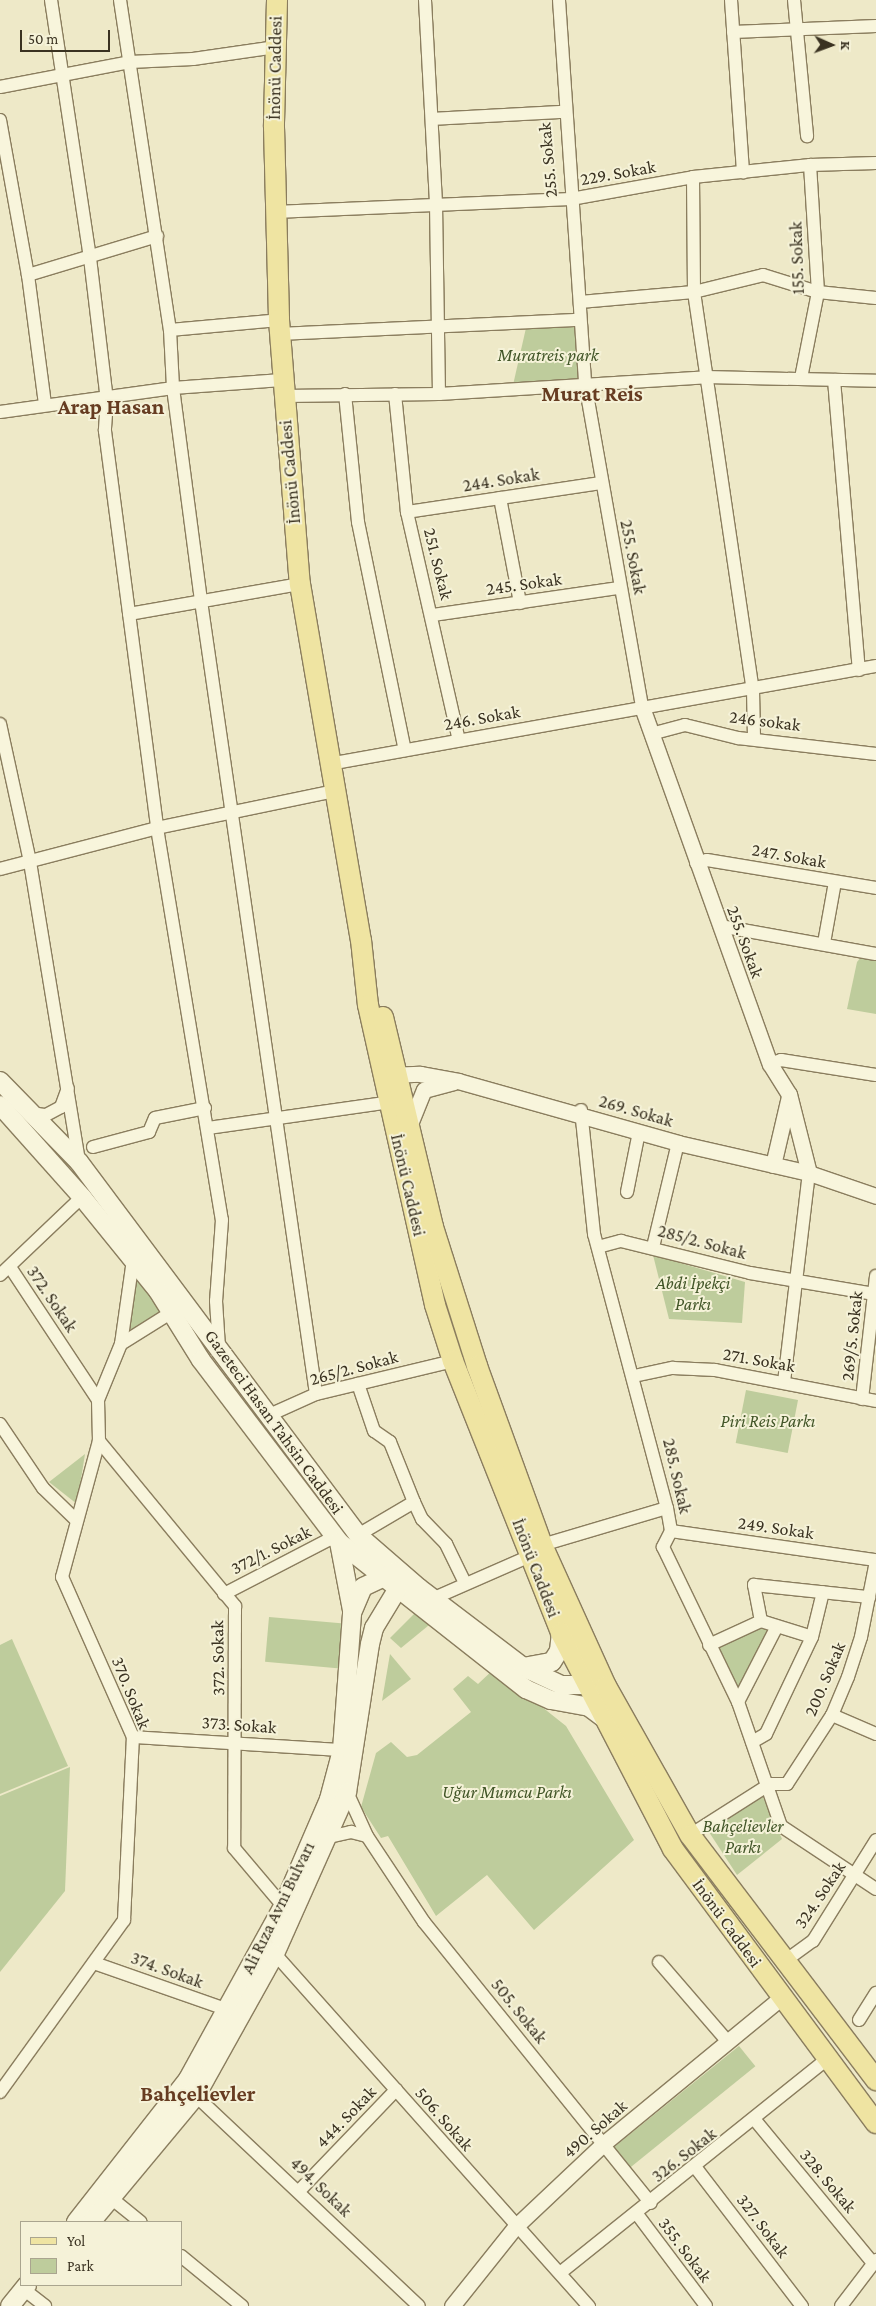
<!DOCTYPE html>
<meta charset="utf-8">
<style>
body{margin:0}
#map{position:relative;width:876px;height:2306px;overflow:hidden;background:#eee9c8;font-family:"Crimson Pro",serif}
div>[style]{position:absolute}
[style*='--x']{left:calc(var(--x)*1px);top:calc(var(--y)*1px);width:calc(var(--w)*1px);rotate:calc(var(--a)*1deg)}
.green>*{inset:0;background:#becc9c;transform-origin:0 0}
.roads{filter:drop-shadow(1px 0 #8a7d5e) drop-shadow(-1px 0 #8a7d5e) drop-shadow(0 1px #8a7d5e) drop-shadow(0 -1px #8a7d5e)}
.minor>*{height:12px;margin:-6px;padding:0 6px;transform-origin:6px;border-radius:6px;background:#f8f5dc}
.tertiary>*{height:15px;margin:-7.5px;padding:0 7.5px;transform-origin:7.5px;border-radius:7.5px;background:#f8f5dc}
.secondary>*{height:18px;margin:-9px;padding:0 9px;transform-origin:9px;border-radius:9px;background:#f8f5dc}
.primary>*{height:20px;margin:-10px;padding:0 10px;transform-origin:10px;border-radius:10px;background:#efe4a2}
span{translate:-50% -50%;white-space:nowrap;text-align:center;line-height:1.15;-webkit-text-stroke:4px #f5f2d8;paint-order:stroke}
.street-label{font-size:18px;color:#3a3221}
.park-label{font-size:18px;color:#425628;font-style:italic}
.district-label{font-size:22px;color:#663c21;font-weight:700}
.legend{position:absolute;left:20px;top:2221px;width:162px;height:65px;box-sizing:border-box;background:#f5f2d8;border:1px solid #aaa58f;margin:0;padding:6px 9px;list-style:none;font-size:15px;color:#3a3221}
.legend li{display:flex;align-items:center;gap:10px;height:25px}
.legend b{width:25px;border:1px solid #aaa58f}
.north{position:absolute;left:806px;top:20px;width:50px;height:50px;-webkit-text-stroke:4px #f5f2d8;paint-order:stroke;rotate:92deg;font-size:14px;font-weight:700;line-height:20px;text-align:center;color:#3a3221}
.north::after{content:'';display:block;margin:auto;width:18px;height:22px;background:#3a3221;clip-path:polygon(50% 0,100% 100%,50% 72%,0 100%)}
.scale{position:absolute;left:20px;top:30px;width:90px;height:22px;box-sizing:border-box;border:2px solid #3a3221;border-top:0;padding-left:6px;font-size:15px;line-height:18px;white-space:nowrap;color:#3a3221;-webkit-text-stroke:4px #f5f2d8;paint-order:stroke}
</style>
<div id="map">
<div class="green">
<i style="clip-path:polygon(575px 327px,578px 380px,513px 385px,526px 328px)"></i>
<i style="clip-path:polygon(862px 956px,876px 959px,876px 1014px,847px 1009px,857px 962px)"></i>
<i style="clip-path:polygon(653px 1255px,745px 1282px,742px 1323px,669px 1319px)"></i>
<i style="clip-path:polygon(138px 1267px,170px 1309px,126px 1339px)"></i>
<i style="left:746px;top:1390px;width:53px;height:54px;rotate:11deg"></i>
<i style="clip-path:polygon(85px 1454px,77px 1504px,49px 1482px)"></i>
<i style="clip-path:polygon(417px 1611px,434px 1621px,401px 1648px,390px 1638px)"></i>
<i style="left:269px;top:1617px;width:78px;height:45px;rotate:5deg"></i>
<i style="clip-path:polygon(762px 1625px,774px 1627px,740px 1694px,714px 1648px)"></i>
<i style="clip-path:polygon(12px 1639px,68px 1766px,0 1794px,0 1645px)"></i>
<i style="clip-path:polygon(390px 1654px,411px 1679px,382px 1701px)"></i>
<i style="clip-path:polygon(494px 1669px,566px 1726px,634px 1840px,534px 1930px,487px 1875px,436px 1916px,388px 1836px,381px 1838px,361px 1807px,376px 1753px,391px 1742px,407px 1757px,417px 1755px,471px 1712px,453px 1689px,468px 1676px,478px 1684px)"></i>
<i style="clip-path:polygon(70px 1767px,65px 1891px,0 1972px,0 1796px)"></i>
<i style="clip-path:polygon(762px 1795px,782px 1839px,737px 1875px,707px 1829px)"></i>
<i style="left:739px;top:2046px;width:26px;height:161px;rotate:51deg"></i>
</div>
<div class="roads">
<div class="minor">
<i style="--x:51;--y:0;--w:261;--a:81.4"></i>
<i style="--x:90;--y:258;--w:143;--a:83.2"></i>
<i style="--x:107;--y:400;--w:31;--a:94"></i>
<i style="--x:105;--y:431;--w:400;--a:82.5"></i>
<i style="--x:157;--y:828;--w:397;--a:80.6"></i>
<i style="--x:222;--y:1220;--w:81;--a:94.2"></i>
<i style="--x:216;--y:1301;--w:47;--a:86.3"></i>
<i style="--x:120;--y:0;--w:334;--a:81.4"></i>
<i style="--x:170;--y:330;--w:58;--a:87"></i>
<i style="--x:173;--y:388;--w:215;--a:82.5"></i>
<i style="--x:201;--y:601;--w:801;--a:81.75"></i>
<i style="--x:425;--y:0;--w:204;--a:86.9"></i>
<i style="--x:436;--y:204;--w:190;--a:89.1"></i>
<i style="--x:559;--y:0;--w:384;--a:86.1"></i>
<i style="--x:585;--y:383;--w:329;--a:80"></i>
<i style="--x:731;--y:0;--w:173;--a:86"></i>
<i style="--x:794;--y:0;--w:137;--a:84.5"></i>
<i style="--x:733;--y:32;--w:143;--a:-2.4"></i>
<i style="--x:0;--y:87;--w:132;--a:-10.9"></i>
<i style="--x:130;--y:62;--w:63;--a:-2.7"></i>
<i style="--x:193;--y:59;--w:84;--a:-8.2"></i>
<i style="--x:432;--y:119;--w:131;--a:-3.1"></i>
<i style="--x:0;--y:120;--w:158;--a:79.8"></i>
<i style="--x:28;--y:275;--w:131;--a:82.5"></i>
<i style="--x:693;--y:177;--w:115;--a:89.5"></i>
<i style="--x:694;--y:292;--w:402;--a:81.6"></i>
<i style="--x:753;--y:690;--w:47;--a:88.8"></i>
<i style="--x:275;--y:212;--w:296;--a:-2.5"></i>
<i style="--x:571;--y:199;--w:124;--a:-10.2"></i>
<i style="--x:693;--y:177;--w:118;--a:-5.9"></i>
<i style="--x:810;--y:165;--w:66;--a:-1.7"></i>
<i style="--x:28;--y:275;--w:135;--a:-16.8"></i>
<i style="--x:580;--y:302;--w:114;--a:-5"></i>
<i style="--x:694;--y:292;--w:71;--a:-13.8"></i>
<i style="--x:763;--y:275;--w:58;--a:17.2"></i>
<i style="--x:818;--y:292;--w:58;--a:5.9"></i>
<i style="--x:170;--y:330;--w:109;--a:-5.2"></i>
<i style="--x:279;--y:334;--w:301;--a:-2.7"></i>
<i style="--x:801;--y:378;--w:88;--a:-78.8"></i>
<i style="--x:818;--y:292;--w:127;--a:-93.6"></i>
<i style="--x:834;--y:380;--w:291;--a:85.1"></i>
<i style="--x:345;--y:394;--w:129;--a:84.2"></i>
<i style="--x:358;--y:522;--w:233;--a:78.4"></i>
<i style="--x:395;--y:394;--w:119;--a:84.2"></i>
<i style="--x:407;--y:512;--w:234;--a:77.2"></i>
<i style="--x:284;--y:396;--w:155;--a:-0.7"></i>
<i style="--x:439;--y:394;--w:268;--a:-3.6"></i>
<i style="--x:706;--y:377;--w:170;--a:1.3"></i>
<i style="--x:0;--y:412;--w:175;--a:-7.9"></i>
<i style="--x:173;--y:388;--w:109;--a:-4.2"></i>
<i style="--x:500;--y:498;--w:107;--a:79.2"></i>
<i style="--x:407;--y:512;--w:195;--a:-8.5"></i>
<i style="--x:129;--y:614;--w:174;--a:-10"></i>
<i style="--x:433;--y:615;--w:188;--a:-8.3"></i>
<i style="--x:0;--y:724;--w:141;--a:77.7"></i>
<i style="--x:30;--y:862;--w:304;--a:80.7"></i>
<i style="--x:651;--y:734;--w:35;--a:-15"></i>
<i style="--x:685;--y:725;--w:55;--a:13.8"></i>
<i style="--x:738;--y:738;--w:139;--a:6.6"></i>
<i style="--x:329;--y:764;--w:556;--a:-10.16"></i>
<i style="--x:696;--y:863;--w:11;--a:-15"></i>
<i style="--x:707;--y:860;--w:171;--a:9.4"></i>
<i style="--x:0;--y:869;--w:162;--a:-14.6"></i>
<i style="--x:157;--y:828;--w:181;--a:-11.8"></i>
<i style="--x:720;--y:926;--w:158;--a:10.2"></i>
<i style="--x:824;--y:943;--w:62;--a:-79.8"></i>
<i style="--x:770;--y:1064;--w:12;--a:-20"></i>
<i style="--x:781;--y:1060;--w:96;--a:9"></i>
<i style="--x:581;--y:1110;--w:125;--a:84"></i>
<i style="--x:594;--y:1234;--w:284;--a:75.1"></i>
<i style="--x:667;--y:1508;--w:23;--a:80"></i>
<i style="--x:671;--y:1531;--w:18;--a:117"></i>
<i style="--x:663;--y:1547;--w:172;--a:64.2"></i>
<i style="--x:738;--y:1702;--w:131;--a:70.9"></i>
<i style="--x:781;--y:1826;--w:114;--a:33.6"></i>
<i style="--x:31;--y:1113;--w:15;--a:8"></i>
<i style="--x:46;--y:1115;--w:17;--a:-28"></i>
<i style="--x:61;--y:1107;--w:20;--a:-70"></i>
<i style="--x:208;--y:1128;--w:184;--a:-8.1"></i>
<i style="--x:93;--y:1147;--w:58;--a:-15"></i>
<i style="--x:149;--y:1132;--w:15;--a:-67"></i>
<i style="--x:155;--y:1118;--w:51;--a:-11.3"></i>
<i style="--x:627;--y:1192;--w:61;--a:-78.7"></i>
<i style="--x:598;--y:1247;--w:24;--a:-15"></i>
<i style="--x:621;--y:1241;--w:133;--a:13.9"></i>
<i style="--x:750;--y:1273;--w:126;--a:9.6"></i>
<i style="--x:653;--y:1247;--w:107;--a:-76.5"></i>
<i style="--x:10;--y:1267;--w:159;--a:56.5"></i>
<i style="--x:0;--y:1275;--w:113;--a:-43.6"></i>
<i style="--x:121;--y:1344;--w:85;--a:-81.9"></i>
<i style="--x:634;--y:1376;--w:40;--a:-12"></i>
<i style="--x:673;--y:1368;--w:42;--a:2.7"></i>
<i style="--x:715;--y:1370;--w:164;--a:10.9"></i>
<i style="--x:784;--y:1382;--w:210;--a:-83.2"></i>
<i style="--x:862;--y:1399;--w:124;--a:-83.5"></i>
<i style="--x:267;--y:1416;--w:54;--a:-24.2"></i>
<i style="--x:316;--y:1394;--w:141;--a:-13.5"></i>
<i style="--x:0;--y:1424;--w:77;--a:56.1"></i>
<i style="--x:43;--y:1488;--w:45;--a:44.1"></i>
<i style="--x:99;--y:1441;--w:214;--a:50.5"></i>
<i style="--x:235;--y:1606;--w:242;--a:90.2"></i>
<i style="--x:234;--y:1848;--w:76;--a:49.8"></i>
<i style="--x:414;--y:1502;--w:19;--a:65"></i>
<i style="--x:422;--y:1519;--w:35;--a:46"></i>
<i style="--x:446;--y:1544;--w:43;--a:64"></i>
<i style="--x:671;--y:1531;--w:207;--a:8.1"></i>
<i style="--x:358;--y:1535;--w:65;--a:-30.5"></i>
<i style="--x:414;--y:1502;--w:65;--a:-111.8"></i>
<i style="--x:390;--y:1442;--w:19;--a:-145"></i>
<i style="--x:374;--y:1431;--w:50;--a:-108.8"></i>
<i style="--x:542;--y:1545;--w:130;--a:-16.5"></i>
<i style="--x:224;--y:1594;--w:124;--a:-27.4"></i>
<i style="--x:432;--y:1599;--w:109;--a:-23.7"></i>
<i style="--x:761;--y:1621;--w:37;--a:-101"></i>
<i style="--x:754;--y:1585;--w:116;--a:6"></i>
<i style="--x:812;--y:1637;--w:46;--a:-76.3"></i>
<i style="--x:709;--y:1645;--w:57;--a:-24.8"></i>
<i style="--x:761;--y:1621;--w:53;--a:17.4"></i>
<i style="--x:812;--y:1637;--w:107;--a:115.4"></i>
<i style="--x:766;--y:1734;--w:16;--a:150"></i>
<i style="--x:738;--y:1702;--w:85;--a:-62.8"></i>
<i style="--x:832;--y:1715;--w:48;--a:23.4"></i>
<i style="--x:133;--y:1737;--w:209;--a:3.6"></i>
<i style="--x:347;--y:1792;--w:48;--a:65.6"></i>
<i style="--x:367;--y:1836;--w:103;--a:56.5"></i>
<i style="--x:424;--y:1922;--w:361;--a:51.1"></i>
<i style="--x:690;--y:1835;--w:95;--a:-32.5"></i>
<i style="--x:770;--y:1784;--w:17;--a:0"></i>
<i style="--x:787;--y:1784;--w:82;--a:-56.9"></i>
<i style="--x:832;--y:1715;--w:41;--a:-67.2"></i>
<i style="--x:848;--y:1677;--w:42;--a:-72"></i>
<i style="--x:861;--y:1637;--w:77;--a:-78.8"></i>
<i style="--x:329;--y:1837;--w:23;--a:-13"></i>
<i style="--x:351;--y:1832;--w:16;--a:14"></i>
<i style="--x:275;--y:1954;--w:472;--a:48.3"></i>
<i style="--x:785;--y:1961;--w:34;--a:-36"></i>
<i style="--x:813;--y:1941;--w:119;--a:-58"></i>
<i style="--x:659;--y:1962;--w:106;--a:49.2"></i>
<i style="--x:94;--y:1963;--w:142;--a:19.3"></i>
<i style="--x:859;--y:2020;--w:32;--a:-58"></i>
<i style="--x:0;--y:2092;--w:212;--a:-54.2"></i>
<i style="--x:124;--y:1920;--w:183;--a:-87.2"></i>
<i style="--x:133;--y:1737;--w:175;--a:-113.9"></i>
<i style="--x:62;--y:1577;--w:141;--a:-74.8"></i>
<i style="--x:99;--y:1441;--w:41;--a:-91.4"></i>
<i style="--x:98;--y:1400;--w:61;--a:-67.7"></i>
<i style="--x:121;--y:1344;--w:60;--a:-32.1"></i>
<i style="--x:196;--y:2096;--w:306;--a:43.3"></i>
<i style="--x:755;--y:2120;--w:185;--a:50.5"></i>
<i style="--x:696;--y:2168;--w:174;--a:52.5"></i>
<i style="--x:300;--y:2190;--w:139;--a:-46.2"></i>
<i style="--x:111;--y:2198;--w:38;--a:39"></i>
<i style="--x:637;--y:2214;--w:115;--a:53.1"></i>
<i style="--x:181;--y:2256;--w:79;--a:39.3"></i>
<i style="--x:560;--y:2273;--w:341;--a:-38.7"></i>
<i style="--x:31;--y:2295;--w:18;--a:38"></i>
<i style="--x:841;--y:2306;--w:58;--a:-52.7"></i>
</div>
<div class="tertiary">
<i style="--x:642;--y:707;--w:379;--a:70.3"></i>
<i style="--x:770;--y:1064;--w:36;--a:58"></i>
<i style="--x:789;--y:1094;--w:81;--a:75.8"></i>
<i style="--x:387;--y:1075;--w:33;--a:-2"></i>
<i style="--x:420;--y:1074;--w:39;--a:10"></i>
<i style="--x:458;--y:1081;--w:229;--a:15.7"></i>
<i style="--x:678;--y:1143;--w:134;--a:12.9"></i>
<i style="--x:809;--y:1173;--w:71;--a:18.9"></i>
<i style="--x:410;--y:1124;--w:37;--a:-68"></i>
<i style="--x:424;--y:1090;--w:31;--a:-15"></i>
<i style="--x:773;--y:1165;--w:71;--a:-76.9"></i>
<i style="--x:452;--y:2306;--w:101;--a:-51.4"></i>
<i style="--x:515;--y:2227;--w:121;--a:-43.3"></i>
<i style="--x:603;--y:2144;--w:230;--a:-39.4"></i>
</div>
<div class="secondary">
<i style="--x:0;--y:1081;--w:113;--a:45.7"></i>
<i style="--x:79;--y:1162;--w:466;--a:53.2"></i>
<i style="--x:358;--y:1535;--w:81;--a:41"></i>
<i style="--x:419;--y:1588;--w:131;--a:37.2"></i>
<i style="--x:523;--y:1667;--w:42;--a:25.3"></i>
<i style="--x:561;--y:1685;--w:39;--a:0"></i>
<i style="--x:0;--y:1105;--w:123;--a:48.3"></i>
<i style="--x:82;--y:1197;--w:121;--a:51"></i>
<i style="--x:158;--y:1291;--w:81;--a:58.1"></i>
<i style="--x:201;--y:1360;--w:228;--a:52.8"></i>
<i style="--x:339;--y:1542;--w:238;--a:38.2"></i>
<i style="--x:526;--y:1689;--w:27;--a:24"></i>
<i style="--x:551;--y:1700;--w:39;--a:10"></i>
<i style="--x:589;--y:1707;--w:20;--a:37"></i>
<i style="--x:339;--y:1542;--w:69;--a:79.2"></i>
<i style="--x:523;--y:1667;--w:29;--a:-10"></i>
<i style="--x:552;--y:1662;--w:13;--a:-58"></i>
<i style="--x:559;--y:1651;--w:18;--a:-84"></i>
<i style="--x:76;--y:2222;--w:182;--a:-51.9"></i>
<i style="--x:188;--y:2079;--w:197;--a:-61.2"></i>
<i style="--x:283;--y:1906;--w:116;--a:-66.7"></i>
<i style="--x:329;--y:1799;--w:51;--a:-75.1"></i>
<i style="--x:342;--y:1750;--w:137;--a:-85.8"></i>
<i style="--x:352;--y:1613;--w:28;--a:-67"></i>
<i style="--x:363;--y:1587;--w:38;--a:-25"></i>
<i style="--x:397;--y:1571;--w:19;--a:90"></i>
<i style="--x:397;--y:1590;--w:44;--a:121.2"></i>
<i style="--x:374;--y:1628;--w:16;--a:104"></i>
<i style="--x:370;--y:1644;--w:150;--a:98.8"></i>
<i style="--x:347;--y:1792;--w:177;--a:114"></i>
<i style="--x:275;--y:1954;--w:162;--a:119.1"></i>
<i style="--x:196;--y:2096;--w:164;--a:129.8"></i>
<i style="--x:10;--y:2306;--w:27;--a:-51"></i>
</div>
<div class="primary">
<i style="--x:277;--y:0;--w:127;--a:91.4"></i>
<i style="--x:274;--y:127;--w:193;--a:88.5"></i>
<i style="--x:279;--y:320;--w:265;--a:85.5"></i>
<i style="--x:300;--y:584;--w:361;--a:80.3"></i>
<i style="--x:361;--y:940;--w:65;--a:83.9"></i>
<i style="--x:368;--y:1005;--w:307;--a:77.4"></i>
<i style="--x:435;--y:1305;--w:59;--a:72.2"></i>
<i style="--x:453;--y:1361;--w:293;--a:68.3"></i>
<i style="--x:561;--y:1633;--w:243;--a:62.6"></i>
<i style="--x:673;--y:1849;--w:341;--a:53.5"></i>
<i style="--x:383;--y:1017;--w:216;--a:76.6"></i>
<i style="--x:433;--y:1227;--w:146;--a:72.4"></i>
<i style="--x:477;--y:1366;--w:190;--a:70"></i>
<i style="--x:542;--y:1545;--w:155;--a:65.6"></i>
<i style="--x:606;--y:1686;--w:171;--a:60.6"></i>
<i style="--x:690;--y:1835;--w:308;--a:52.8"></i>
</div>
</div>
<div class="street-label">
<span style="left:275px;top:68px;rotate:-89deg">İnönü Caddesi</span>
<span style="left:548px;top:160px;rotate:-95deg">255. Sokak</span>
<span style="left:618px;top:173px;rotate:-10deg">229. Sokak</span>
<span style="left:797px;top:258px;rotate:-92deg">155. Sokak</span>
<span style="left:290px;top:472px;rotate:-95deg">İnönü Caddesi</span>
<span style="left:501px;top:480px;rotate:-9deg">244. Sokak</span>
<span style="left:633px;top:557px;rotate:79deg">255. Sokak</span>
<span style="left:438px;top:564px;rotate:76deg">251. Sokak</span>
<span style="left:524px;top:584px;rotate:-8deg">245. Sokak</span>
<span style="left:482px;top:718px;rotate:-10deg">246. Sokak</span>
<span style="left:765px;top:721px;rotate:7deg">246 sokak</span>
<span style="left:789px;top:856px;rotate:10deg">247. Sokak</span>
<span style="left:745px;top:942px;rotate:70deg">255. Sokak</span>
<span style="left:636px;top:1111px;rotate:16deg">269. Sokak</span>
<span style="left:408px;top:1185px;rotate:77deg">İnönü Caddesi</span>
<span style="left:702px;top:1242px;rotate:15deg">285/2. Sokak</span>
<span style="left:52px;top:1299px;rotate:56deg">372. Sokak</span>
<span style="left:852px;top:1336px;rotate:-84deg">269/5. Sokak</span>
<span style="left:759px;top:1360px;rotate:10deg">271. Sokak</span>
<span style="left:354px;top:1368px;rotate:-15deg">265/2. Sokak</span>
<span style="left:274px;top:1422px;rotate:54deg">Gazeteci Hasan Tahsin Caddesi</span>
<span style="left:677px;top:1476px;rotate:77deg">285. Sokak</span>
<span style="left:776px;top:1528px;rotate:8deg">249. Sokak</span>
<span style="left:271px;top:1550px;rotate:-27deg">372/1. Sokak</span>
<span style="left:536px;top:1568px;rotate:69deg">İnönü Caddesi</span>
<span style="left:218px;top:1658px;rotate:-91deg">372. Sokak</span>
<span style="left:825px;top:1679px;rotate:-67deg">200. Sokak</span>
<span style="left:131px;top:1693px;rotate:68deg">370. Sokak</span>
<span style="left:239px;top:1725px;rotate:4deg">373. Sokak</span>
<span style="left:820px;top:1895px;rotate:-56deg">324. Sokak</span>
<span style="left:278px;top:1908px;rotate:-64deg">Ali Rıza Avni Bulvarı</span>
<span style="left:727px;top:1923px;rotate:54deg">İnönü Caddesi</span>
<span style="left:167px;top:1970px;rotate:20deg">374. Sokak</span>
<span style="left:519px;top:2011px;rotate:51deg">505. Sokak</span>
<span style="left:346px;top:2117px;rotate:-46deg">444. Sokak</span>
<span style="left:444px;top:2119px;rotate:49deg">506. Sokak</span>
<span style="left:595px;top:2129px;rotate:-41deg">490. Sokak</span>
<span style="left:684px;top:2155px;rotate:-38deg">326. Sokak</span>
<span style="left:828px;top:2181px;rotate:50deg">328. Sokak</span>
<span style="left:321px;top:2187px;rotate:44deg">494. Sokak</span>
<span style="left:763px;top:2226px;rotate:53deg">327. Sokak</span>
<span style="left:685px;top:2250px;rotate:53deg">355. Sokak</span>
</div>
<div class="park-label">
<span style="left:548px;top:355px">Muratreis park</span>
<span style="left:693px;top:1294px">Abdi İpekçi<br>Parkı</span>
<span style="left:768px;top:1421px">Piri Reis Parkı</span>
<span style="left:507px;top:1792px">Uğur Mumcu Parkı</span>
<span style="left:743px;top:1837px">Bahçelievler<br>Parkı</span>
</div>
<div class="district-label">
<span style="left:592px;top:394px">Murat Reis</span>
<span style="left:111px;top:407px">Arap Hasan</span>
<span style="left:198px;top:2094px">Bahçelievler</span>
</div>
<ul class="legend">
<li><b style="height:6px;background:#efe4a2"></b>Yol</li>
<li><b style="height:14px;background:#becc9c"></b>Park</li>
</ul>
<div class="north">K</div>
<div class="scale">50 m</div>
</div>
